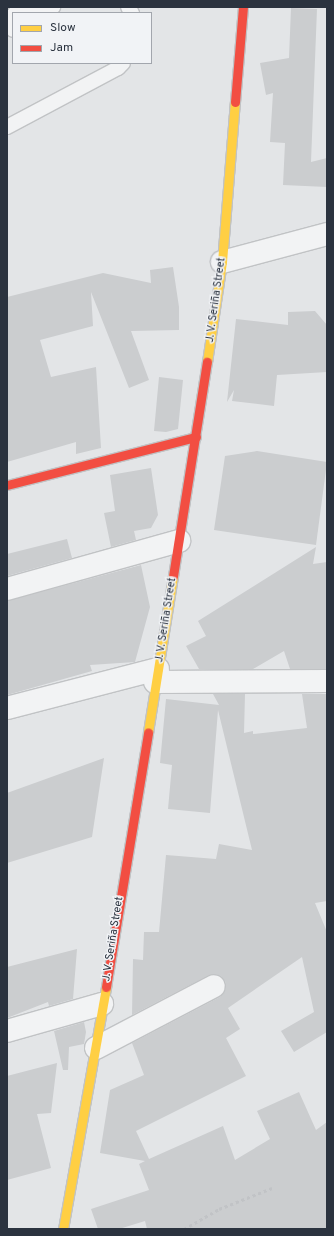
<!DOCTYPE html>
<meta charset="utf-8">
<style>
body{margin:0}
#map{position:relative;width:334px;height:1236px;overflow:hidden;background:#e3e5e7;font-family:Overpass,sans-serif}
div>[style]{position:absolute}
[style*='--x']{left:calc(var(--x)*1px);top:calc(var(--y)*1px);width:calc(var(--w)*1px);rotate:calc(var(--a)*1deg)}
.building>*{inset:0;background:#cbcdcf}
.path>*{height:2.5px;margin-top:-1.25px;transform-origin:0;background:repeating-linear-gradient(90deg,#c1c3c6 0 3px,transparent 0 6px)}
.roads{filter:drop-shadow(1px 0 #c1c3c5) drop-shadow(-1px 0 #c1c3c5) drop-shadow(0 1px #c1c3c5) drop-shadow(0 -1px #c1c3c5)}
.lane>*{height:14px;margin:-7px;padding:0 7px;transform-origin:7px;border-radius:7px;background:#f2f3f4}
.street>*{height:22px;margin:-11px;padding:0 11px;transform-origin:11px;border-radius:11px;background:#f2f3f4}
.slow>*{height:9px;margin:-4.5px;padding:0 4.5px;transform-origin:4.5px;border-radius:4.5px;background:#ffcf43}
.jam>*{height:9px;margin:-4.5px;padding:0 4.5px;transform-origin:4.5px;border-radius:4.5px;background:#f24e42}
span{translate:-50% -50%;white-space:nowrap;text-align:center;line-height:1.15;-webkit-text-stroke:3px #f1f3f6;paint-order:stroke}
.street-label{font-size:11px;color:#2b333f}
.frame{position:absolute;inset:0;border:8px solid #2b333f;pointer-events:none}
.legend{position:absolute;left:12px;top:12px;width:140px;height:52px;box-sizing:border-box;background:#f1f3f6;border:1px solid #a2a6ad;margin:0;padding:5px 7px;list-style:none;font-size:12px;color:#2b333f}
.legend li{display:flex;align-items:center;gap:8px;height:20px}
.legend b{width:20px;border:1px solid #a2a6ad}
</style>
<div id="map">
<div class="building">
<i style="clip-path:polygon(291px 8px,317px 9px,311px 162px,327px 158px,327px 187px,283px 185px,285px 143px,270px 142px,273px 93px,266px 95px,260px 63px,289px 58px)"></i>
<i style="clip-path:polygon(173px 267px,179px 307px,179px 330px,131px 331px,149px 380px,129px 388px,91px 292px,93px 326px,40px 340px,51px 377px,96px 367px,101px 448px,76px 454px,76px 442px,7px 462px,7px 297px,103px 273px,151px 283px,150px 270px)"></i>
<i style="clip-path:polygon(315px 311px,327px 325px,327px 372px,277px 375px,274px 406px,232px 401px,234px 390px,227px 402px,236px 319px,288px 325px,288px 312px)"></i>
<i style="clip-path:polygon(159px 377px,183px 380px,178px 429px,166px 432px,154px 431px)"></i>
<i style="clip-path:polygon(257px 451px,327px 462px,316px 545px,214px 530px,225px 456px)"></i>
<i style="clip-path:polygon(151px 468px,158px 515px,151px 528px,134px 531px,136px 540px,111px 547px,104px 513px,115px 511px,110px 475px)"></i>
<i style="clip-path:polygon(67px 539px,72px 558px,7px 576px,7px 554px)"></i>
<i style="clip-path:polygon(316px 547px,313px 564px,327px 562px,327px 669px,290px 669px,284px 651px,253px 669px,199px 669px,186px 646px,206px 636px,198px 621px)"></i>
<i style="clip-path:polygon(141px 565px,150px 607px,135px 662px,90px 665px,92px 671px,7px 695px,7px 601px)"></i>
<i style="clip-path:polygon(213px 694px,245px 694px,244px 733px,253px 731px,253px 734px,307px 728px,302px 694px,327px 694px,327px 901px,315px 903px,327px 932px,327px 1032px,294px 1052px,281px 1031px,314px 1012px,302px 957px,228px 1008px,240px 1029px,226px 1038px,246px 1076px,136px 1131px,149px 1159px,223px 1126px,235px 1160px,270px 1139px,257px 1111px,299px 1092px,316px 1130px,327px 1122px,327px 1229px,147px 1229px,145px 1221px,119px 1229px,98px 1229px,91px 1209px,149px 1190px,139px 1164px,145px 1161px,100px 1153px,110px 1090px,144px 1075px,132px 1043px,220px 997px,224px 993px,226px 987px,225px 981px,221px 976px,215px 974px,209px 975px,132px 1015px,133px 959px,143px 960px,144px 932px,159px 932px,166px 855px,216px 859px,219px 844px,252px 850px,218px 710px,210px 813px,168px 809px,172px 765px,160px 763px,166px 699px,219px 705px)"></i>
<i style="clip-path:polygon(104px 758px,92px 837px,7px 863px,7px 793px)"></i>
<i style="clip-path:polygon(77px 949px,73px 999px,49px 1006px,48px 1002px,7px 1018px,7px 967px)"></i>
<i style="clip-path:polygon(84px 1022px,86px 1032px,84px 1044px,69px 1047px,68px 1070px,63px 1070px,54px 1031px)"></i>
<i style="clip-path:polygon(57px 1063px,51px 1113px,37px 1114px,51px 1168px,7px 1180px,7px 1076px)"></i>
</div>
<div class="path">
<i style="--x:184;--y:1229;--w:40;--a:-29.7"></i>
<i style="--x:219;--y:1209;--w:57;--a:-21.6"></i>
</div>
<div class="roads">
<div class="lane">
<i style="--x:128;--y:7;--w:7;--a:56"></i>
<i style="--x:15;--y:13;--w:11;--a:-27"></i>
<i style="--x:25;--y:8;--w:7;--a:8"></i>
<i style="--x:32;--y:9;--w:6;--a:39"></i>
<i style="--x:43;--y:13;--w:12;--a:-31"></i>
<i style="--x:13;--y:15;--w:6;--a:108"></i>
<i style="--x:11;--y:21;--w:9;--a:77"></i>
<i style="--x:7;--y:127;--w:126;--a:-28"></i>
<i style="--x:118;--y:68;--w:7;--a:-45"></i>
</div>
<div class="street">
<i style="--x:222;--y:262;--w:109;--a:-14.9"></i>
<i style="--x:7;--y:589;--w:179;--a:-15.6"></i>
<i style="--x:155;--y:682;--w:172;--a:-0.3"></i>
<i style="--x:7;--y:708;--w:156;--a:-14.5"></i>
<i style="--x:7;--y:1031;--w:99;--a:-15.9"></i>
<i style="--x:96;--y:1048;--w:133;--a:-27.7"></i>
</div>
<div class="slow">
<i style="--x:207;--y:362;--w:101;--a:-81.5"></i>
<i style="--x:222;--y:262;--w:161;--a:-85.4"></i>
<i style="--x:148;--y:732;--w:158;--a:-80.9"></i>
<i style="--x:63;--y:1229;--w:246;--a:-79.9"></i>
</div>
<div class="jam">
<i style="--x:235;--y:102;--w:95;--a:-85.2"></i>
<i style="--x:7;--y:485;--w:195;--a:-14.3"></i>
<i style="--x:173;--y:576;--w:217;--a:-81"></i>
<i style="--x:106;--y:987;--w:258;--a:-80.6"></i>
</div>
</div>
<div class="street-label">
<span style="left:216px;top:300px;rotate:-82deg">J. V. Seriña Street</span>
<span style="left:166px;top:620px;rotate:-81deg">J. V. Seriña Street</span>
<span style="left:113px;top:939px;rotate:-81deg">J. V. Seriña Street</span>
</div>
<div class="frame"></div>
<ul class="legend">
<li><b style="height:5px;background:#ffcf43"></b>Slow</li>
<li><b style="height:5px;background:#f24e42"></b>Jam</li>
</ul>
</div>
